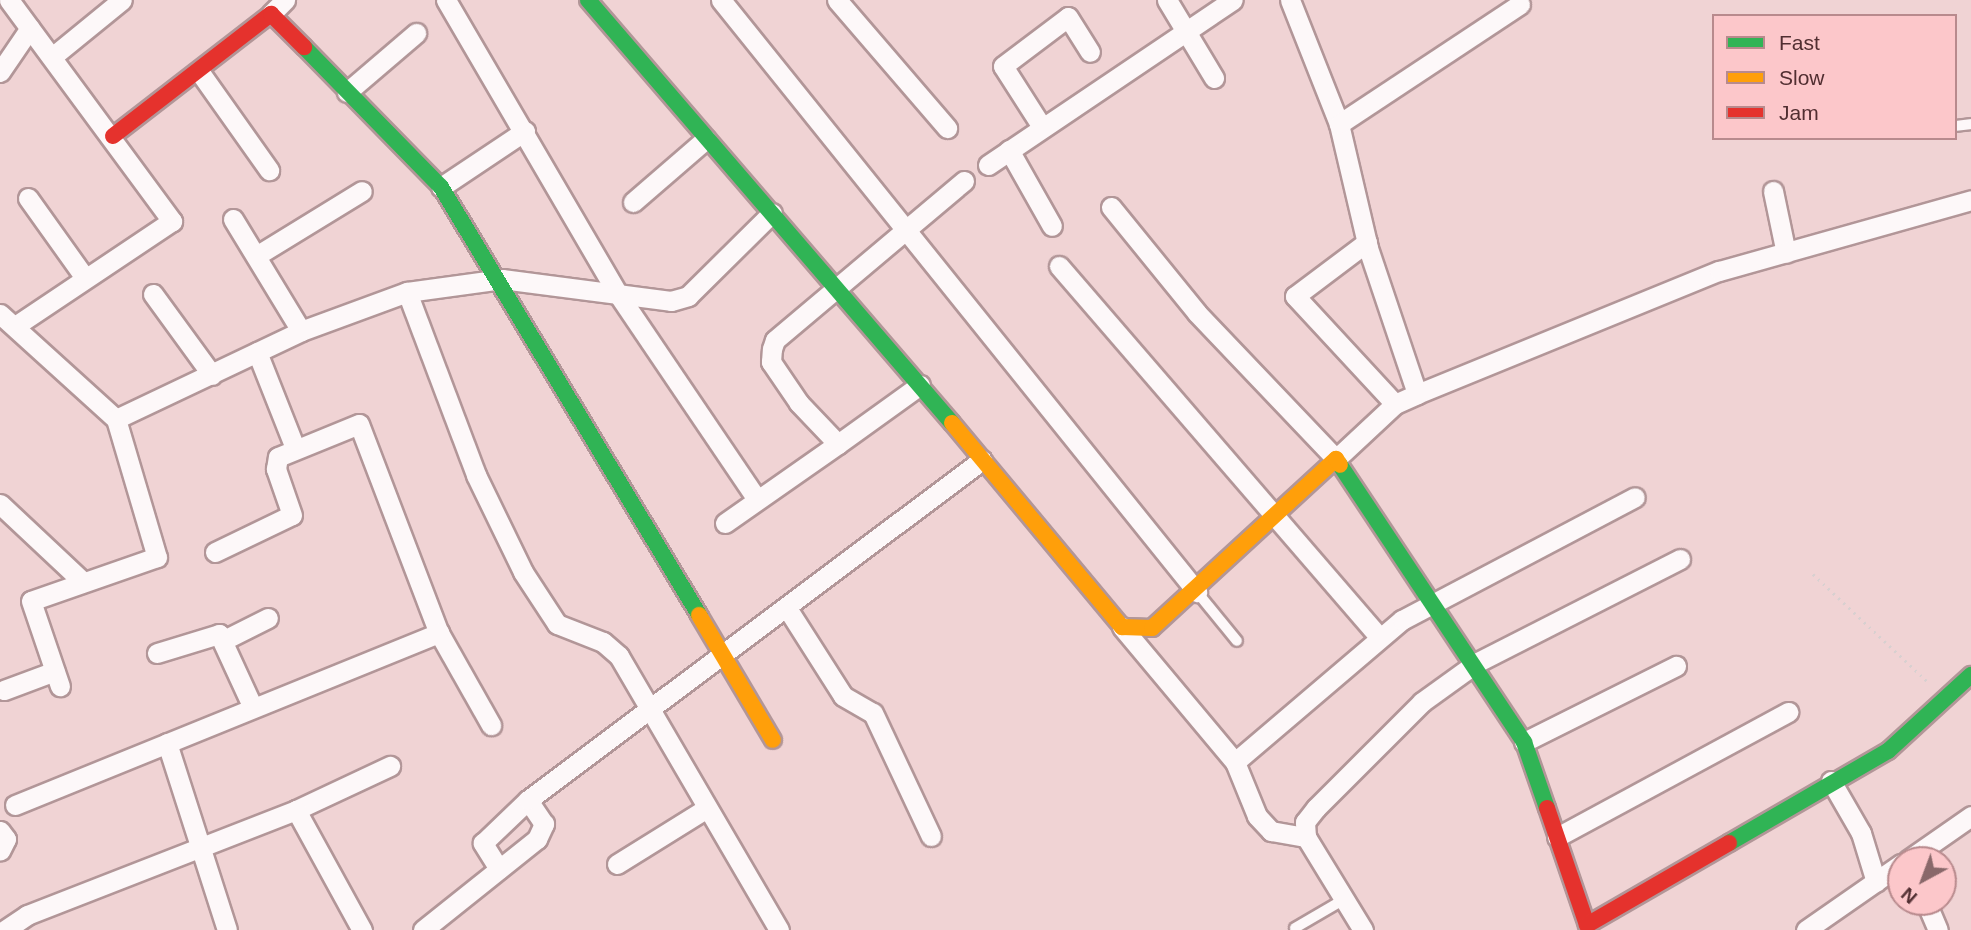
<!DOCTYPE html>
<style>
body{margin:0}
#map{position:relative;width:1971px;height:930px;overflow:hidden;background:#f0d3d4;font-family:Helvetica,sans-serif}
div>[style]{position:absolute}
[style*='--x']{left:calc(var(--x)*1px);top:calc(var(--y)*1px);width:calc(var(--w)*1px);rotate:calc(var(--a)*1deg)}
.path>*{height:2.5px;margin-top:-1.25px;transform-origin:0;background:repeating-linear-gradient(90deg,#d8d0d0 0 2px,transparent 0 7px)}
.roads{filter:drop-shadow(2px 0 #b29698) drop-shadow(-2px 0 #b29698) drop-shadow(0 2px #b29698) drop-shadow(0 -2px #b29698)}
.lane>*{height:10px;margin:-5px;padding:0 5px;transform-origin:5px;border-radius:5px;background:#fdf8f9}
.street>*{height:19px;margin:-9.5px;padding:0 9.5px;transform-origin:9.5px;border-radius:9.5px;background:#fdf8f9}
.fast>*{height:16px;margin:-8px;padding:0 8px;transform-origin:8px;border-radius:8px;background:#30b455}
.slow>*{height:16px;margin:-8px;padding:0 8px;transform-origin:8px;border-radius:8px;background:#ff9f0a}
.jam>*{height:16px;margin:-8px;padding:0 8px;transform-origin:8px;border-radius:8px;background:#e5322d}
span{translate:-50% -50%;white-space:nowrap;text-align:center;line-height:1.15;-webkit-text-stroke:7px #fcc7ca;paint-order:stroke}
.legend{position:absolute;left:1712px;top:14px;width:245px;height:126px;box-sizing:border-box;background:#fcc7ca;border:2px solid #b88a8d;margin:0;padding:9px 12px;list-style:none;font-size:21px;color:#512e31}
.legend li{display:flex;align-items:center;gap:14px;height:35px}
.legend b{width:35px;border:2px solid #b88a8d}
.north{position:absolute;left:1887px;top:846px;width:70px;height:70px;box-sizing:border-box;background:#fcc7ca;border:2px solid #b88a8d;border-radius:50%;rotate:221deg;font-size:19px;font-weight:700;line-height:28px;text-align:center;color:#512e31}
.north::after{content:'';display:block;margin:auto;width:24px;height:32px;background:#89686a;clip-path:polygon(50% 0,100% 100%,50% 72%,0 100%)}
</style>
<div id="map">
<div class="path">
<i style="--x:1813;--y:574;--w:159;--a:43.2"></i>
</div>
<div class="roads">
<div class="lane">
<i style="--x:1955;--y:126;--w:16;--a:-7"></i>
<i style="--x:1197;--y:592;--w:63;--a:50.8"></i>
<i style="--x:1295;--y:928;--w:56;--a:-30.3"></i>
</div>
<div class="street">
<i style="--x:9;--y:0;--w:275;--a:53.6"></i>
<i style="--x:172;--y:221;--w:189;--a:146.2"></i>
<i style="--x:446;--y:0;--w:341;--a:59.7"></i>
<i style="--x:618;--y:294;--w:246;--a:55.9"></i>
<i style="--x:721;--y:0;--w:760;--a:51.2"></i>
<i style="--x:837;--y:0;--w:169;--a:49.3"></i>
<i style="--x:1167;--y:0;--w:91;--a:58.9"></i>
<i style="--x:1290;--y:0;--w:133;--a:68.4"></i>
<i style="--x:1339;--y:124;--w:127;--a:76.8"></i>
<i style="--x:1368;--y:248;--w:154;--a:71.4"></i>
<i style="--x:271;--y:14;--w:20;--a:-45"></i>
<i style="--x:52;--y:57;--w:90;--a:-39.2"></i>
<i style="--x:0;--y:72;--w:53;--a:-55.7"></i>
<i style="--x:201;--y:74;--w:118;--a:54.7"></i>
<i style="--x:347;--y:92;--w:91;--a:-40.5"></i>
<i style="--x:1339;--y:124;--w:217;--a:-33.5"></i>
<i style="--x:1042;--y:127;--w:72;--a:-122.6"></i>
<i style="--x:1003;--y:66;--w:81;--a:-37"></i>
<i style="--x:1068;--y:17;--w:41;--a:57.8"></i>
<i style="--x:1009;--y:150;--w:87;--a:60.5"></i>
<i style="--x:988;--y:165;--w:295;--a:-34"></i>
<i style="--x:441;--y:187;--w:101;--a:-33.7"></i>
<i style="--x:1773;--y:191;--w:63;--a:78.2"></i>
<i style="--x:28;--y:198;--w:98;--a:54.5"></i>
<i style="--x:633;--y:202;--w:96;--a:-40.8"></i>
<i style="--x:1111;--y:207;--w:136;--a:50.9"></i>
<i style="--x:1197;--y:313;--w:202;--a:46.4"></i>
<i style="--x:1336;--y:459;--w:81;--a:-43"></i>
<i style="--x:1395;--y:404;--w:24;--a:-24"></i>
<i style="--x:1417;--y:394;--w:326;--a:-22.2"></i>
<i style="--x:1719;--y:271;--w:262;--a:-15.7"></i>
<i style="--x:233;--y:219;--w:131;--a:58.7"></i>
<i style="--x:1367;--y:242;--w:90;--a:143.1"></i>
<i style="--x:1295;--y:296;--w:147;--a:47.2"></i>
<i style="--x:256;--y:256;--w:124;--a:-31.5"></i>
<i style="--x:1059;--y:266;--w:488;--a:49.2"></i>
<i style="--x:407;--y:292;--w:196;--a:69.3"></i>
<i style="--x:476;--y:475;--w:108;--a:64.1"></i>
<i style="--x:523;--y:572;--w:62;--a:56.8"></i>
<i style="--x:557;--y:624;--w:49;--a:21.4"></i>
<i style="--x:603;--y:642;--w:21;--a:41"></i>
<i style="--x:619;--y:656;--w:317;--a:59.7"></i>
<i style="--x:153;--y:294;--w:100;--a:53.9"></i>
<i style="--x:0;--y:314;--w:156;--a:42.2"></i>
<i style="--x:116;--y:419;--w:144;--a:73.5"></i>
<i style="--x:157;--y:557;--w:133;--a:160.8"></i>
<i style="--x:31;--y:601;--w:90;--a:71.2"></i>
<i style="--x:257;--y:352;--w:103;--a:68.4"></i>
<i style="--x:920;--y:385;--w:101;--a:144.3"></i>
<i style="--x:838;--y:444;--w:57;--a:-133.6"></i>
<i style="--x:799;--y:403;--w:50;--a:-124.3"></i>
<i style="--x:771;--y:362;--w:13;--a:-86"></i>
<i style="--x:772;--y:349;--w:9;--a:-72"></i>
<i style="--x:775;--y:340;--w:247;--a:-40.1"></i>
<i style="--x:116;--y:419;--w:205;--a:-25.4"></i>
<i style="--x:301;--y:331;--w:113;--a:-20.2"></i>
<i style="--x:407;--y:292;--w:96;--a:-7.8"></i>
<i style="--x:502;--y:279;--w:170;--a:7.4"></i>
<i style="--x:671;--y:301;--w:18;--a:-16"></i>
<i style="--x:688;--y:296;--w:118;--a:-44.7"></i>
<i style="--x:0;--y:504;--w:114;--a:43.2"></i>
<i style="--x:725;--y:523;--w:138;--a:-35"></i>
<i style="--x:215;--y:552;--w:85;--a:-25.7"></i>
<i style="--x:292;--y:515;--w:49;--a:-109.2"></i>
<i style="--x:276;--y:469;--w:12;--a:-81"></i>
<i style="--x:278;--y:457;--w:87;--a:-22.2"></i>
<i style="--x:359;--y:424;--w:224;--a:69.1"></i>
<i style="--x:439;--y:633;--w:106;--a:60.5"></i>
<i style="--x:787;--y:608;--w:104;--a:57.5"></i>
<i style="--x:843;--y:696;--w:34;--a:30"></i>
<i style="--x:873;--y:713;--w:136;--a:64.8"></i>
<i style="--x:1122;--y:627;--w:176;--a:50.1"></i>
<i style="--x:1235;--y:762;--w:58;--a:67.8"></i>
<i style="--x:1257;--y:816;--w:21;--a:47"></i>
<i style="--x:1271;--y:831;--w:36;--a:10"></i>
<i style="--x:224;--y:640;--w:49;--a:-26.6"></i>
<i style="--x:157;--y:653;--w:65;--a:-17"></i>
<i style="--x:219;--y:634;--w:81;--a:65.3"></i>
<i style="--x:4;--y:690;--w:54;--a:-20.4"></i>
<i style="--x:1524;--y:742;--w:170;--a:-26.6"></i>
<i style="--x:167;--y:743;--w:196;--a:72.2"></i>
<i style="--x:1235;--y:762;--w:219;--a:-40.4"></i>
<i style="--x:1402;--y:620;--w:263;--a:-27.8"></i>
<i style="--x:1831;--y:781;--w:60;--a:60"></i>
<i style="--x:1861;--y:833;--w:51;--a:73"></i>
<i style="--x:15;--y:805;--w:458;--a:-22.1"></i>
<i style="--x:296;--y:810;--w:104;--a:-25.1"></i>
<i style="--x:0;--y:831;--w:10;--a:53"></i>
<i style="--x:6;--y:839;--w:13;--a:117"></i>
<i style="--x:1557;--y:837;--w:263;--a:-28.4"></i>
<i style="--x:1908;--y:860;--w:77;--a:-34.9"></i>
<i style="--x:617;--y:864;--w:106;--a:-31.9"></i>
<i style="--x:499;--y:869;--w:31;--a:-122"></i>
<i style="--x:483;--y:843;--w:62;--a:-43.7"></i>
<i style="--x:1926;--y:902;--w:30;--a:67"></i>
<i style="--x:5;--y:930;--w:27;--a:-34"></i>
<i style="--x:27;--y:915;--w:289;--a:-21.3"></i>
<i style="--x:296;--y:810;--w:137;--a:61.2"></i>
<i style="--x:423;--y:930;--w:146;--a:-38.6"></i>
<i style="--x:537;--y:839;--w:17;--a:-65"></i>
<i style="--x:544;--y:824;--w:29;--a:-124"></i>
<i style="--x:528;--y:800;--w:567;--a:-36.83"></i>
<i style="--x:1363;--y:930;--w:109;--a:-121.5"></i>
<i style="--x:1306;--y:837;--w:15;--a:-94"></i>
<i style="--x:1305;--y:822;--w:18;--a:-52"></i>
<i style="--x:1316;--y:808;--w:150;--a:-45"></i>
<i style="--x:1422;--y:702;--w:67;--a:-35.8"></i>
<i style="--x:1476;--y:663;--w:229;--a:-27"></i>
<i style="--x:1806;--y:930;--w:116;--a:-34.8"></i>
</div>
<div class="fast">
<i style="--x:588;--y:0;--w:558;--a:49.29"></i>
<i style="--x:304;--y:47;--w:196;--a:45.6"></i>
<i style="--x:441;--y:187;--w:500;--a:58.9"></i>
<i style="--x:1340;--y:465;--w:333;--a:56.4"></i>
<i style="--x:1524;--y:742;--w:70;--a:70.8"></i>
<i style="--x:1729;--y:843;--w:184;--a:-30.1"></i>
<i style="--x:1888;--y:751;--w:113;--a:-42.5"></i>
</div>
<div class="slow">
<i style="--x:952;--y:423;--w:266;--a:50.2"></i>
<i style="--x:1122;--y:627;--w:30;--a:2"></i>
<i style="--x:1152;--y:628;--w:250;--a:-42.6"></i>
<i style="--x:1336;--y:459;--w:7;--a:56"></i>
<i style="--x:699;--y:615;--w:145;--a:59.4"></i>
</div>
<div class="jam">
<i style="--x:113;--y:136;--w:200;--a:-37.7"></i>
<i style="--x:271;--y:14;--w:47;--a:45"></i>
<i style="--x:1547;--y:808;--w:124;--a:71.1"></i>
<i style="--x:1587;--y:925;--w:164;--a:-30"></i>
</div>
</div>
<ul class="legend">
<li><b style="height:9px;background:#30b455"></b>Fast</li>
<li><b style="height:9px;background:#ff9f0a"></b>Slow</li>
<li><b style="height:9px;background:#e5322d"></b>Jam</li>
</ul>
<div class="north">N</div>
</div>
